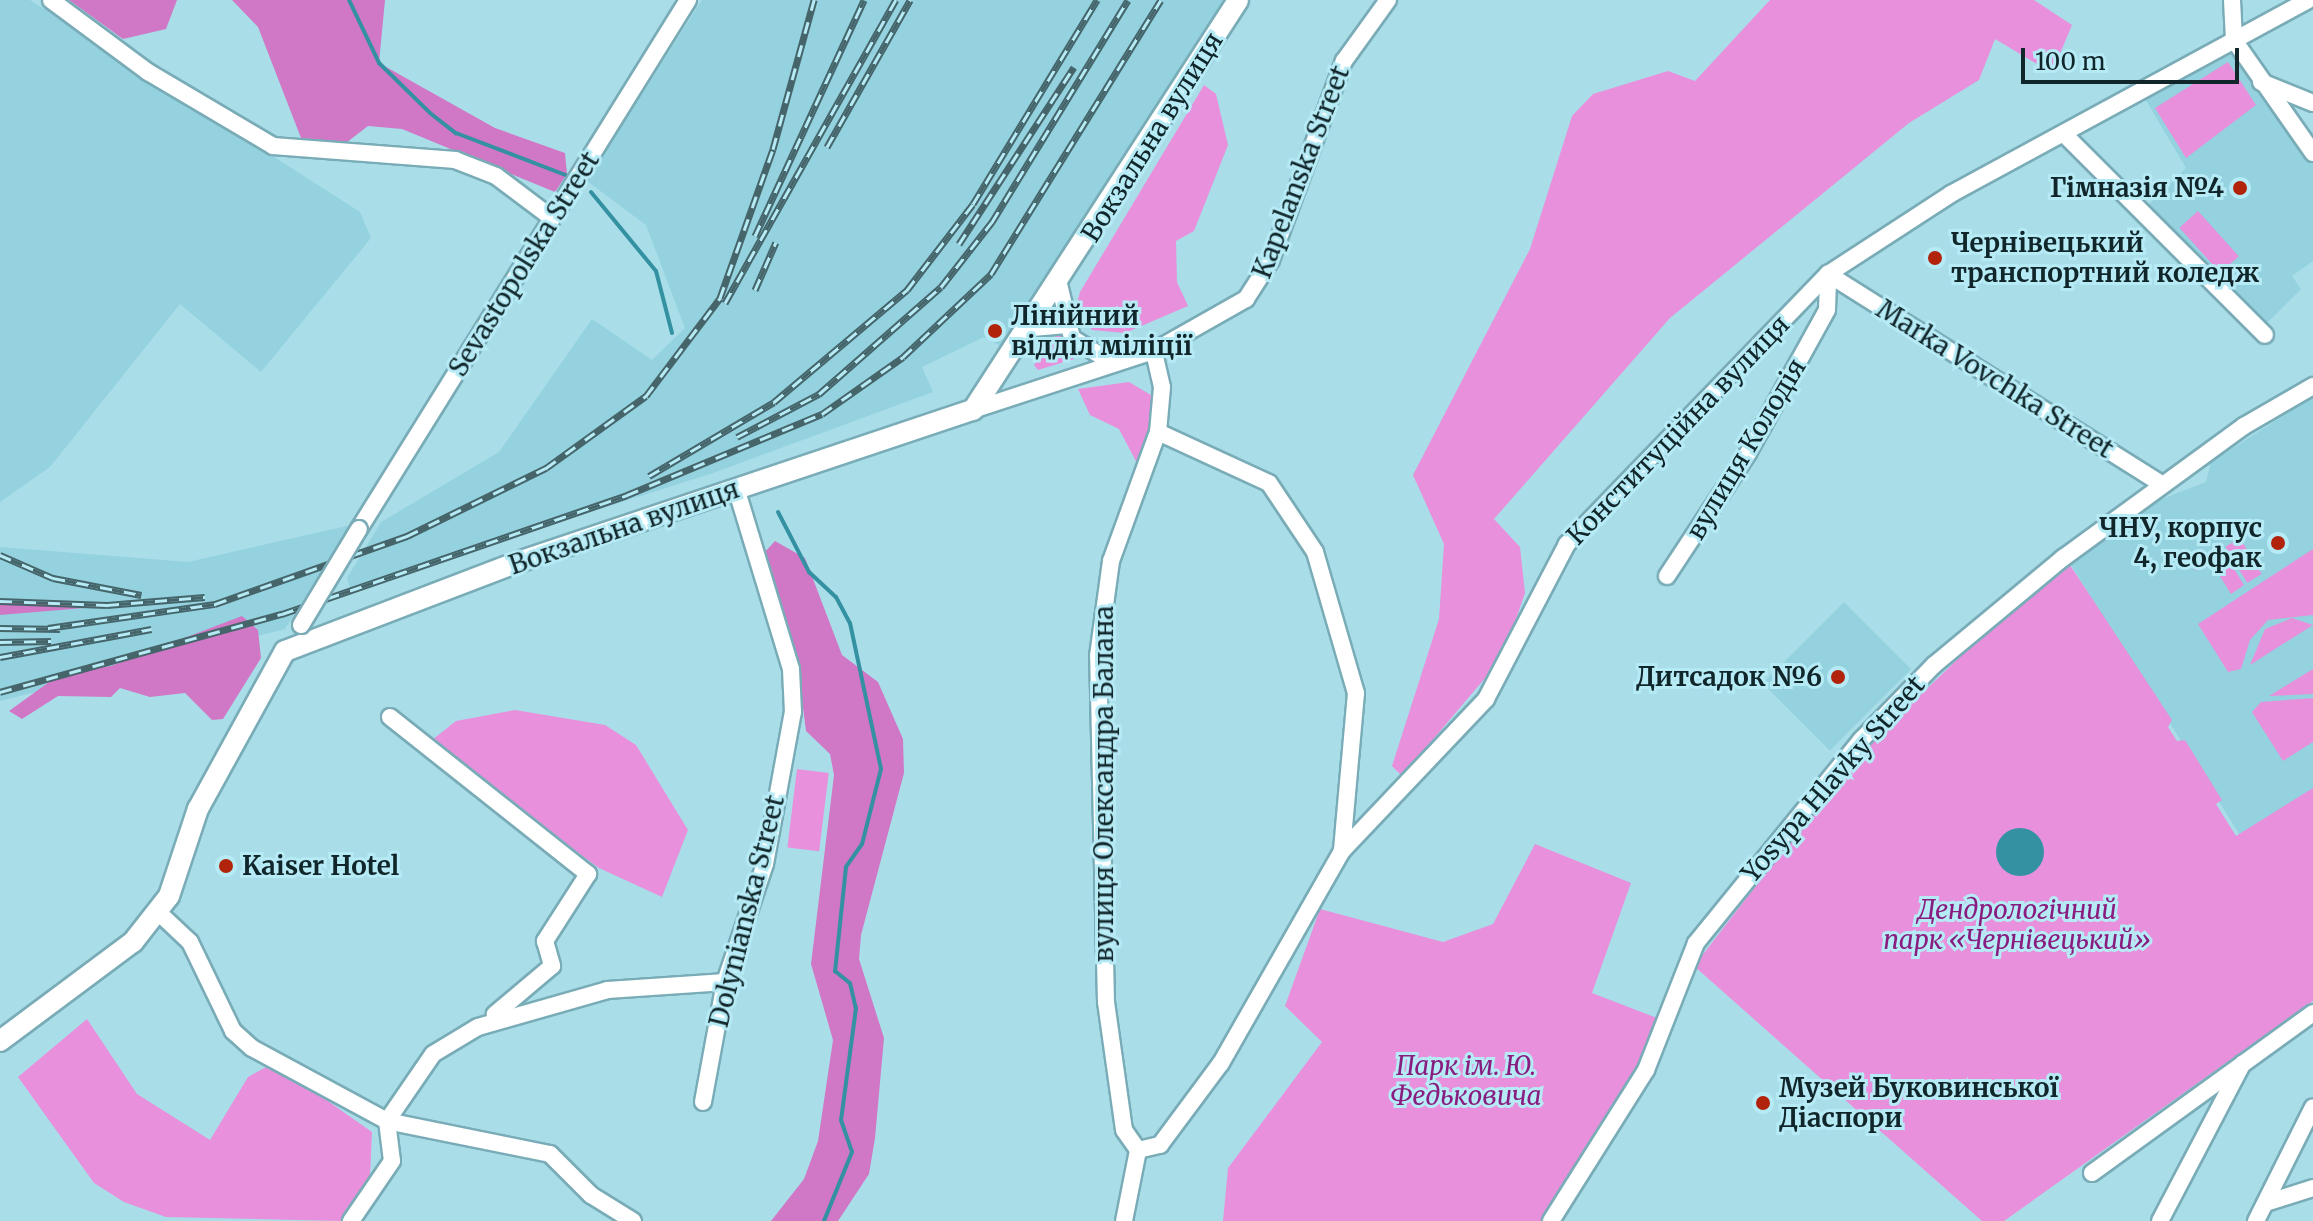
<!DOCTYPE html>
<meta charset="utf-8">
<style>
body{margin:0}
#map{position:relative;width:2313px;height:1221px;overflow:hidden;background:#a9dee9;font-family:Merriweather,serif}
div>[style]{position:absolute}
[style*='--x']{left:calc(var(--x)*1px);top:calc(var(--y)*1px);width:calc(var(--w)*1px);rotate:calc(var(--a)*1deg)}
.built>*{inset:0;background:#93d2de;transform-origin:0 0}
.green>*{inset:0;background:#e890dc;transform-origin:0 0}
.forest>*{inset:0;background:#d077c5}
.water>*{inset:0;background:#3491a2}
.round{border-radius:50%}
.stream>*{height:4px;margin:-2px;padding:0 2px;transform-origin:2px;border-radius:2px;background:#3491a2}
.roads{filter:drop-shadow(2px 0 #79acb7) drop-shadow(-2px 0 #79acb7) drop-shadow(0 2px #79acb7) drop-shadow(0 -2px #79acb7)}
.minor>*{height:16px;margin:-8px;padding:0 8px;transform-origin:8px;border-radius:8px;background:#fff}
.major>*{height:20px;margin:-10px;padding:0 10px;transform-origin:10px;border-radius:10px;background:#fff}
.rail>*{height:7px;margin-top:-3.5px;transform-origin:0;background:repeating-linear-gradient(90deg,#b6ebf6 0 12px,#45656b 0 24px);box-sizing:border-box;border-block:2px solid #45656b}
.bridges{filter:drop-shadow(2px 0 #79acb7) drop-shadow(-2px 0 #79acb7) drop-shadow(0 2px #79acb7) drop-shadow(0 -2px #79acb7)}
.minor-bridge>*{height:16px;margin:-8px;padding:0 8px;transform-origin:8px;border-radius:8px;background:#fff}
.dots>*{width:22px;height:22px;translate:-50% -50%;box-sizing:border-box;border:4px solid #b6ebf6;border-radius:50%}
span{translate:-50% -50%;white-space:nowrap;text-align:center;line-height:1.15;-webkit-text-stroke:6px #b6ebf6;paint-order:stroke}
.street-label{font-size:26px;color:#11262a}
.poi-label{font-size:26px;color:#11262a;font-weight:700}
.right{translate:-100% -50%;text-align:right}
.left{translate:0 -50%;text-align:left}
.park-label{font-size:26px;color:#891c7f;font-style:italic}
.scale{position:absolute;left:2021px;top:48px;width:218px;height:36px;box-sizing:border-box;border:4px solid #11262a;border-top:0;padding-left:10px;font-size:24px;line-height:28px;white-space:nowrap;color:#11262a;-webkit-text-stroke:6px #b6ebf6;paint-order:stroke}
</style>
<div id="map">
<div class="built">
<i style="clip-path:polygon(0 0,30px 0,360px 212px,371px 238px,261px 372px,180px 304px,50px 467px,0 502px)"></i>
<i style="clip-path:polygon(702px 0,1225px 0,1004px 348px,984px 337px,922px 367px,933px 392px,713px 473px,350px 588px,347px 578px,381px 522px,499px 452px,592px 319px,652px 360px,685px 328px,646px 225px,587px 181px)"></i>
<i style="clip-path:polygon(2233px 40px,2313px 152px,2313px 261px,2292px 276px,2301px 289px,2266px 324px,2147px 206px,2186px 168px,2141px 92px)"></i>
<i style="clip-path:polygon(2313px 397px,2313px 952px,2071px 565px,2159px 500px,2206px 482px,2211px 462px)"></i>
<i style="clip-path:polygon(351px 525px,285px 629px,0 701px,0 547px,188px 562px)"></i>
<i style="left:1844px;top:602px;width:95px;height:115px;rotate:45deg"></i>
</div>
<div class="green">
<i style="clip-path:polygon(1770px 0,2034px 0,2072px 25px,2052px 73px,1995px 39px,1979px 80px,1909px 123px,1670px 318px,1494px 519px,1520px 547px,1525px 593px,1503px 657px,1402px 776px,1392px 766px,1439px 619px,1444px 544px,1413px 475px,1530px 249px,1572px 116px,1593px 94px,1668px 71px,1695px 81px)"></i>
<i style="clip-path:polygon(2228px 62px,2256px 105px,2186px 158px,2155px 108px)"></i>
<i style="clip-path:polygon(1204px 85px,1216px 94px,1228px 145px,1194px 231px,1176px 241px,1177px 282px,1188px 306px,1125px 333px,1092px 330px,1075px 311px,1080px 292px)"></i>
<i style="left:2198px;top:211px;width:61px;height:25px;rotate:48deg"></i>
<i style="clip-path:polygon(1059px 331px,1074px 359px,1038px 370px,1034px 365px)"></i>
<i style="clip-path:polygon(1129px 382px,1151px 395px,1156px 411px,1139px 467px,1119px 429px,1090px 415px,1078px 389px)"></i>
<i style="left:2240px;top:538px;width:42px;height:17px;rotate:59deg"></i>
<i style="clip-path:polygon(2222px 549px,2244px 585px,2231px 594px,2213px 565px,2193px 571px)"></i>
<i style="clip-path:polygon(2313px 549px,2313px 615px,2268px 620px,2250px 640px,2241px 669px,2228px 672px,2198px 624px)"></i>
<i style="clip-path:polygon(2070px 565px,2172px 720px,2168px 727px,2177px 741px,2185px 740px,2222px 800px,2216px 804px,2236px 836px,2313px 788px,2313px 1001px,2004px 1221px,1982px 1221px,1694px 966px,1852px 761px,1993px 625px)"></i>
<i style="clip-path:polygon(2292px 618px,2313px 625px,2250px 665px,2265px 629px)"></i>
<i style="clip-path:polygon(2313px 669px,2313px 694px,2269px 696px)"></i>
<i style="clip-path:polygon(2313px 698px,2313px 742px,2283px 761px,2252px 712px,2261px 702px)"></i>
<i style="clip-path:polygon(515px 710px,605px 725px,636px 745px,688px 830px,662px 897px,599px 868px,427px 744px,456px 721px)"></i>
<i style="left:797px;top:769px;width:32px;height:79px;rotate:7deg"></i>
<i style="clip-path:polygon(1535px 844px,1631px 883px,1592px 993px,1657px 1018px,1641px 1066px,1546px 1221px,1223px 1221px,1228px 1168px,1322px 1042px,1285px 1006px,1320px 909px,1443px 942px,1493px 924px)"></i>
<i style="clip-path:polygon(87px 1019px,137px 1094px,210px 1140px,248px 1077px,266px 1067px,312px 1090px,372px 1132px,370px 1177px,340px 1221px,166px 1217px,124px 1202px,94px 1183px,18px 1077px)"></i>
</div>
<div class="forest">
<i style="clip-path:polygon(69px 0,177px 0,166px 29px,123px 39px)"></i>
<i style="clip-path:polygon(232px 0,385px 0,379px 63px,495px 128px,565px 153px,567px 174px,555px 192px,402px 129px,368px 126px,338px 149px,301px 138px,258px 27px)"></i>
<i style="clip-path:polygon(775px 541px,805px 558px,842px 655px,878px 682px,903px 739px,904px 773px,861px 935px,859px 959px,884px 1038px,875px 1138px,869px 1174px,838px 1221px,771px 1221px,804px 1179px,818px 1141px,833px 1040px,811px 964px,834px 775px,830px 754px,806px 731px,798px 668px,764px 553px)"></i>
<i style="clip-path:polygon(0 601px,27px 603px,96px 607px,0 615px)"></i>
<i style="clip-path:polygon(242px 616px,258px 630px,261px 658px,223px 719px,212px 720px,185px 693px,150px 697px,120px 688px,111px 697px,58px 696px,22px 719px,9px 711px,63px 672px,111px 666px)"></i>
</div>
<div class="water">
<i class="round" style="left:1996px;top:828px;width:48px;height:48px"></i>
</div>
<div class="stream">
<i style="--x:349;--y:0;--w:70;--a:64.5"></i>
<i style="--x:379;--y:63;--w:71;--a:44.4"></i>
<i style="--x:430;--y:113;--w:33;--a:38"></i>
<i style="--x:456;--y:133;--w:120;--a:21"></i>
<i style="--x:591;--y:192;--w:102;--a:50.6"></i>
<i style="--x:656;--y:271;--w:64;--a:75.5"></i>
<i style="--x:778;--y:512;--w:68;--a:62.7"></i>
<i style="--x:809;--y:572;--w:37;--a:43"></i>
<i style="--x:836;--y:597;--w:30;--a:62"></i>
<i style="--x:850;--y:623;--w:149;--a:78"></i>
<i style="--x:881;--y:769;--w:77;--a:104.2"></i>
<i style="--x:862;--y:844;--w:28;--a:125"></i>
<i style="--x:846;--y:867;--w:105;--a:96"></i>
<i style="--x:835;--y:971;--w:19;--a:39"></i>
<i style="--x:850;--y:983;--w:26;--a:77"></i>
<i style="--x:856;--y:1008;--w:113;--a:97.6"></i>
<i style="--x:841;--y:1120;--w:34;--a:71"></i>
<i style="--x:852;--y:1152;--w:74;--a:112.1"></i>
</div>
<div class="roads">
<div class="minor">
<i style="--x:51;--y:0;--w:121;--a:36.6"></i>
<i style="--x:148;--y:72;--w:145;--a:30.6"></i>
<i style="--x:273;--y:146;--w:183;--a:4.4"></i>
<i style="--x:455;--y:160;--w:44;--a:21.3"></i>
<i style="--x:496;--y:176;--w:70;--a:36.9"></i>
<i style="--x:2232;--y:0;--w:40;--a:87.1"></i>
<i style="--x:2234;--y:40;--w:138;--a:55"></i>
<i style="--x:2261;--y:82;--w:56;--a:22"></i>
<i style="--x:2064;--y:134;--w:284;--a:45"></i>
<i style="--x:1828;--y:274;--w:395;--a:32.2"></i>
<i style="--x:1059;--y:284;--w:56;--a:76.5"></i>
<i style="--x:1072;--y:338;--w:46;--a:31.6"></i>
<i style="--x:1032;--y:328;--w:32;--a:-5"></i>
<i style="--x:973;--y:410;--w:190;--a:-18.1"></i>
<i style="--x:1154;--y:351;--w:106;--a:-29.5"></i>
<i style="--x:1246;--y:299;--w:46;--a:-57.3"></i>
<i style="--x:1271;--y:260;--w:212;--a:-69.9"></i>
<i style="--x:1344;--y:61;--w:75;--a:-54.2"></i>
<i style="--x:1158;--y:432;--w:122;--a:24.7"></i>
<i style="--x:1269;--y:483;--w:83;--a:56.3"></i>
<i style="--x:1315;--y:552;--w:147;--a:73.8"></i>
<i style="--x:1356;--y:693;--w:159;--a:95.1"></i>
<i style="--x:359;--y:529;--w:623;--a:-58.12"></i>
<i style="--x:1667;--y:576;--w:147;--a:-56.6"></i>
<i style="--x:1748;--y:453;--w:163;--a:-61.1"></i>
<i style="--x:1827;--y:310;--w:36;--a:-88"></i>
<i style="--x:390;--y:717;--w:253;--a:38.4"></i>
<i style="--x:588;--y:874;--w:80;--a:122.7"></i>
<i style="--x:545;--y:941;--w:26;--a:74"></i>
<i style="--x:552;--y:966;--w:75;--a:139.9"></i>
<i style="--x:157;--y:911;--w:45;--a:43.2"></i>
<i style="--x:190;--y:942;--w:99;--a:64.2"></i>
<i style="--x:233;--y:1031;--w:25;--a:42"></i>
<i style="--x:252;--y:1048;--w:153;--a:28.4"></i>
<i style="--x:387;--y:1121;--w:40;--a:82.9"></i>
<i style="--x:392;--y:1161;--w:73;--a:124.3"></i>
<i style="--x:703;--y:1102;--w:122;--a:-79.6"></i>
<i style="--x:725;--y:982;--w:125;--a:-71.3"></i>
<i style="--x:765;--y:864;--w:155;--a:-79.6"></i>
<i style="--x:793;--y:712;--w:43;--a:-92.7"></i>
<i style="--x:791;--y:669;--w:189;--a:-106.9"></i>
<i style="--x:1138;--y:1150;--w:23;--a:-13"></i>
<i style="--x:1160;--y:1145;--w:102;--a:-53.4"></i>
<i style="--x:1221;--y:1063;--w:244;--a:-60.3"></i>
<i style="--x:1342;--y:851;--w:209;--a:-46.5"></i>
<i style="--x:1486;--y:699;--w:175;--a:-62.4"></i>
<i style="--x:1567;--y:544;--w:376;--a:-46"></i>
<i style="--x:1828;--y:274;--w:147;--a:-33"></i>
<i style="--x:1951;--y:194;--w:406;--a:-28.5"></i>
<i style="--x:1138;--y:1150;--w:24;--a:-125"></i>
<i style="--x:1124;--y:1130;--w:129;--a:-98"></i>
<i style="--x:1106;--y:1002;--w:346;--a:-91.3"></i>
<i style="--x:1098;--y:656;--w:96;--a:-82.2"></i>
<i style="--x:1111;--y:561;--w:137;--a:-70"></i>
<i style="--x:1158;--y:432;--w:45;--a:-84.9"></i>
<i style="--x:1162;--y:387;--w:37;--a:-103"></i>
<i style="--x:2092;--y:1173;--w:273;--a:-35.9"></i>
<i style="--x:2266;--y:1203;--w:49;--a:-17.7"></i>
<i style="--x:633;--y:1221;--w:49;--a:-148.2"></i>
<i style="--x:591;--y:1195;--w:58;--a:-135"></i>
<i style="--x:550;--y:1154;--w:166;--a:-168.6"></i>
<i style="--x:387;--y:1121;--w:81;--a:-55.5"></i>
<i style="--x:433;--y:1054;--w:52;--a:-31"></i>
<i style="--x:478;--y:1027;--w:135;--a:-15.9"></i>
<i style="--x:608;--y:990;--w:117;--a:-3.9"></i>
<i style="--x:1124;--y:1221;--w:72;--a:-78.8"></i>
<i style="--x:1551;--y:1221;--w:178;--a:-57.8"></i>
<i style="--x:1646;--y:1070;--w:136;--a:-68.5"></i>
<i style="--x:1696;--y:943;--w:262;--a:-50.9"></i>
<i style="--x:1861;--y:740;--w:105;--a:-45.8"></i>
<i style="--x:1934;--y:665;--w:168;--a:-39.7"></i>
<i style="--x:2063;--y:558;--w:224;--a:-36.1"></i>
<i style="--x:2244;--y:426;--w:80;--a:-30.1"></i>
<i style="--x:2160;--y:1221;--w:178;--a:-62.3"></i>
<i style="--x:2256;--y:1221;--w:127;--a:-63.4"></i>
</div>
<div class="major">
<i style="--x:0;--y:1041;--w:166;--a:-36.7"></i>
<i style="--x:133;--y:942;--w:58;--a:-52"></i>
<i style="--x:169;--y:896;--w:92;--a:-71.6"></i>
<i style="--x:198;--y:809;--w:180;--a:-61.2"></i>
<i style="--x:285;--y:651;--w:246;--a:-20.9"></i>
<i style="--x:515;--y:563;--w:483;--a:-18.5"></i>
<i style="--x:973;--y:410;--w:488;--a:-57.1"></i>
</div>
</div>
<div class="rail">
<i style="--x:827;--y:147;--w:169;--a:-60.5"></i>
<i style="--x:755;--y:236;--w:260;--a:-65.2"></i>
<i style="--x:959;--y:244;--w:211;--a:-57"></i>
<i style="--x:755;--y:290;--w:52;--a:-66.4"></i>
<i style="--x:725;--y:303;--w:348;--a:-60.6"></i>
<i style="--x:737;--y:437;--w:93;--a:-27.7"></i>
<i style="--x:819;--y:394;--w:162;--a:-41.3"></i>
<i style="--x:941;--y:287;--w:83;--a:-51.9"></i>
<i style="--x:992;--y:222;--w:260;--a:-58.5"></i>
<i style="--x:649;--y:476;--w:145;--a:-30.6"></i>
<i style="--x:774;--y:402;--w:174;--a:-40.1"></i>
<i style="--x:907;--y:290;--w:108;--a:-52.5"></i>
<i style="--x:973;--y:204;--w:239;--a:-58.7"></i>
<i style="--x:0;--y:555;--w:58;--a:23.5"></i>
<i style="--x:53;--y:578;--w:90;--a:10.9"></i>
<i style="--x:0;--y:601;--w:107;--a:2.1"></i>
<i style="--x:107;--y:605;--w:98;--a:-4.7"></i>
<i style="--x:0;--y:628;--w:60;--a:1"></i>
<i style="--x:48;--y:628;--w:169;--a:-8.2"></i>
<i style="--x:215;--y:604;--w:204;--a:-19.5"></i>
<i style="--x:407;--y:536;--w:155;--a:-26.1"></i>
<i style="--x:546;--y:468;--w:123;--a:-35.8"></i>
<i style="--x:646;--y:396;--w:123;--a:-52.9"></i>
<i style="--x:720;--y:298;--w:158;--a:-70.4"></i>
<i style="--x:773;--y:149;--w:155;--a:-74.6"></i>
<i style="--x:0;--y:642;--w:51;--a:-1.1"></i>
<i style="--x:0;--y:657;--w:154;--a:-10.5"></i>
<i style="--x:0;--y:692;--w:293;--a:-15.5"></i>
<i style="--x:282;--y:614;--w:365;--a:-19"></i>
<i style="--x:627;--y:495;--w:211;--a:-22.6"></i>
<i style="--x:822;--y:414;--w:99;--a:-35.1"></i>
<i style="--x:903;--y:357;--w:121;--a:-43.3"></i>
<i style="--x:991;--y:274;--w:322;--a:-58.2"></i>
</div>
<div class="bridges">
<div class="minor-bridge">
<i style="--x:301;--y:625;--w:112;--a:-58.9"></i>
</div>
</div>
<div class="dots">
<i style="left:2240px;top:188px;background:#b1230a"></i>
<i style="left:1935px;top:258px;background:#b1230a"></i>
<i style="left:995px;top:331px;background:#b1230a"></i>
<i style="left:2278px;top:543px;background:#b1230a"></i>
<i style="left:1838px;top:677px;background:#b1230a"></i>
<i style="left:226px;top:866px;background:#b1230a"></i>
<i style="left:1763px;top:1103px;background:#b1230a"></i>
</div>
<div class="street-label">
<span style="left:1152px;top:137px;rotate:-58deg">Вокзальна вулиця</span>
<span style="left:1301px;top:172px;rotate:-69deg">Kapelanska Street</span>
<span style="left:524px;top:264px;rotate:-58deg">Sevastopolska Street</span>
<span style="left:1995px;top:379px;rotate:32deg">Marka Vovchka Street</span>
<span style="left:1678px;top:430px;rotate:-46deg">Конституційна вулиця</span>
<span style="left:1746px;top:449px;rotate:-59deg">вулиця Колодія</span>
<span style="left:624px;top:527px;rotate:-19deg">Вокзальна вулиця</span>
<span style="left:1833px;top:779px;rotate:-49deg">Yosypa Hlavky Street</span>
<span style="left:1104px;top:784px;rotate:-90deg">вулиця Олександра Балана</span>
<span style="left:747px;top:911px;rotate:-76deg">Dolynianska Street</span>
</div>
<div class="poi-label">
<span class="right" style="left:2224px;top:188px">Гімназія №4</span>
<span class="left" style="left:1951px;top:258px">Чернівецький<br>транспортний коледж</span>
<span class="left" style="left:1011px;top:331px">Лінійний<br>відділ міліції</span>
<span class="right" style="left:2262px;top:543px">ЧНУ, корпус<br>4, геофак</span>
<span class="right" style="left:1822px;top:677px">Дитсадок №6</span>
<span class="left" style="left:242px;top:866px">Kaiser Hotel</span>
<span class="left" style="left:1779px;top:1103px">Музей Буковинської<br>Діаспори</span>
</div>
<div class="park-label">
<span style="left:2017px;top:925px">Дендрологічний<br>парк «Чернівецький»</span>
<span style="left:1466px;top:1081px">Парк ім. Ю.<br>Федьковича</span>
</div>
<div class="scale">100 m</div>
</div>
